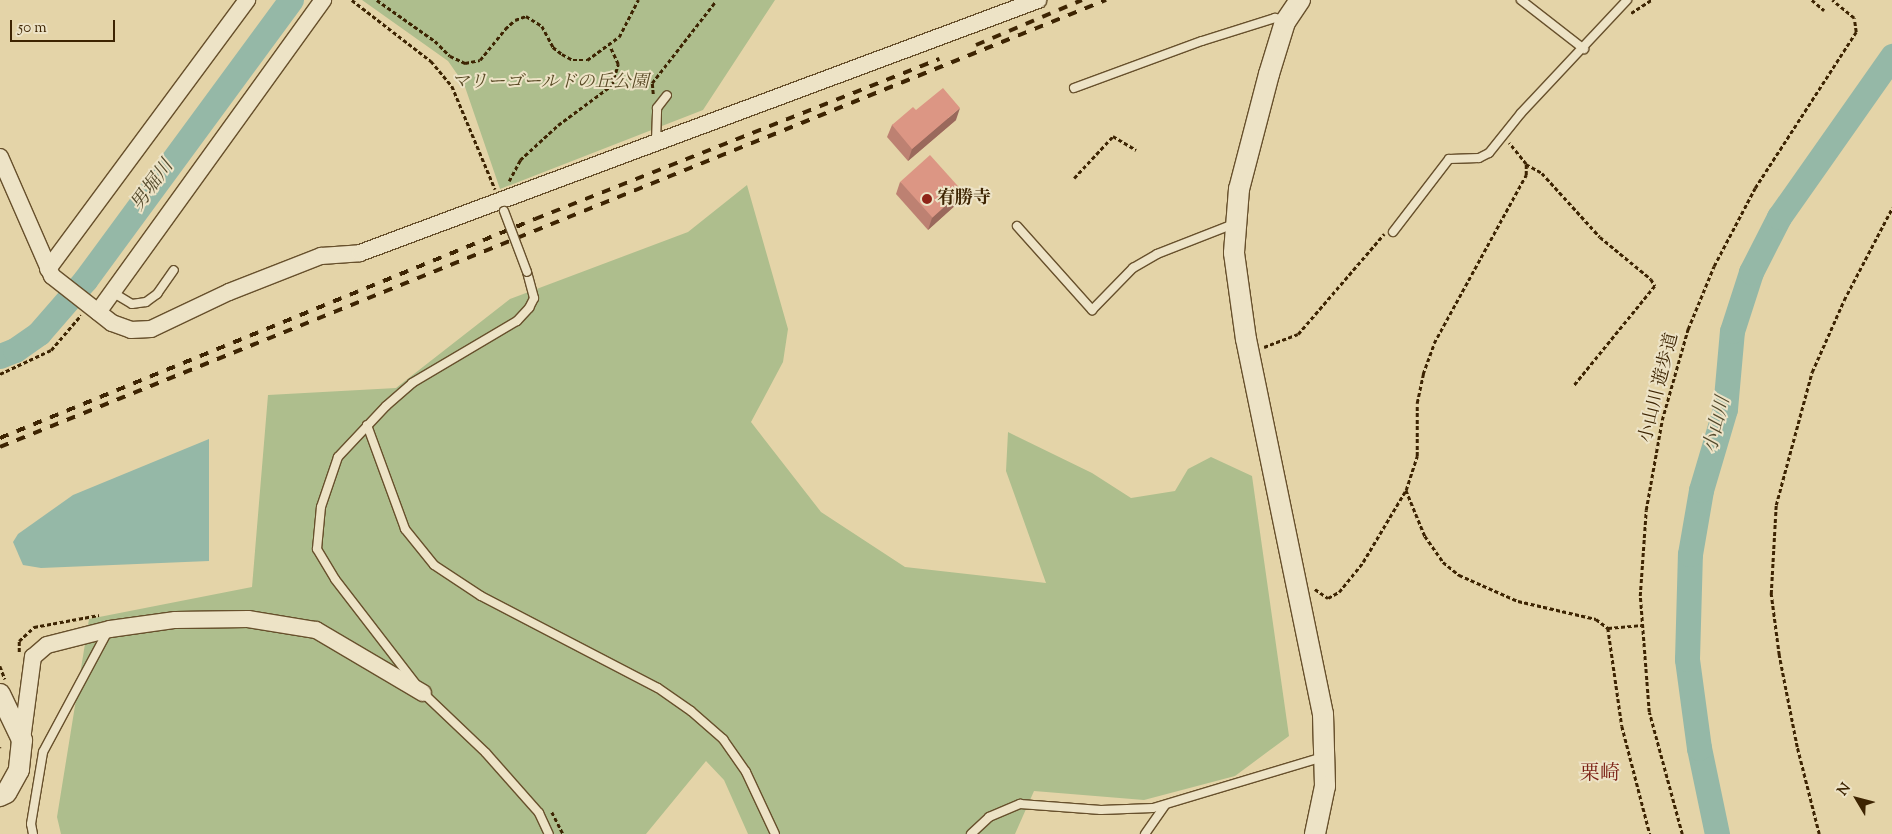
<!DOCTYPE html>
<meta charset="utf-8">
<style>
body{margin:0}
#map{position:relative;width:1892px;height:834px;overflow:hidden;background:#e4d4a8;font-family:"Sorts Mill Goudy","Noto Serif JP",serif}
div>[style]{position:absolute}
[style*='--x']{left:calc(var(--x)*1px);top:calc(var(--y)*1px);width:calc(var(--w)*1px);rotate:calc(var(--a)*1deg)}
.green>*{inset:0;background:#aebe8d}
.water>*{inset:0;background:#95b8a7}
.river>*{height:25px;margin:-12.5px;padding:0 12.5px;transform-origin:12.5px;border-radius:12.5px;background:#95b8a7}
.path>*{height:2.5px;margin-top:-1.25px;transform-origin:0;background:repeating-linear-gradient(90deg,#3d2402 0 4px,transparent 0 6.5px)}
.roads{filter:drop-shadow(1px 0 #67502c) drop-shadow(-1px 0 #67502c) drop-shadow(0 1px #67502c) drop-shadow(0 -1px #67502c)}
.service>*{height:8px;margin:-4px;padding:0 4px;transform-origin:4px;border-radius:4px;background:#ede3c6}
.minor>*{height:16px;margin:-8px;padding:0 8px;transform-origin:8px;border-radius:8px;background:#ede3c6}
.tertiary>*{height:20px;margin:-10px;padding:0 10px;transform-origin:10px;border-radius:10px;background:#ede3c6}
.rail>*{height:4px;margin-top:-2px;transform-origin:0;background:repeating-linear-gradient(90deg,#3d2402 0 9px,transparent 0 18px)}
.bridges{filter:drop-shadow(1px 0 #67502c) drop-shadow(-1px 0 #67502c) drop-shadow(0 1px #67502c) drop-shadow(0 -1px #67502c)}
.service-bridge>*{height:8px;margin:-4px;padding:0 4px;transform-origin:4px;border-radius:4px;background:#ede3c6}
.wall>*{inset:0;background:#bd8172}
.shaded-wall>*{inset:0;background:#9a695c}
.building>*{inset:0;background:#dc9684;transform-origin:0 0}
.dots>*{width:14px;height:14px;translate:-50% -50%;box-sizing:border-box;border:2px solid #ede3c6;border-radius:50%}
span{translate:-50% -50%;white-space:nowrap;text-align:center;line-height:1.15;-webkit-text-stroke:4px #ede3c6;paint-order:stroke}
.park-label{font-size:18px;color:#594a25;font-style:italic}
.poi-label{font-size:18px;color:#3d2402;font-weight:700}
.left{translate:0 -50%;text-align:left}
.street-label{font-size:18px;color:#3d2402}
.water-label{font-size:19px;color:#53492b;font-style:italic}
.quarter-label{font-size:20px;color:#7a1f14}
.north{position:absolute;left:1832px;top:774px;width:50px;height:50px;-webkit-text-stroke:4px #ede3c6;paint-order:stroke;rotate:307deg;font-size:14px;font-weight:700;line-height:20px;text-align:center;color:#3d2402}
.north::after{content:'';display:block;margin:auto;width:18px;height:22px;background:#3d2402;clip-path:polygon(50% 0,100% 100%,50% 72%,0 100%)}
.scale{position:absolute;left:10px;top:20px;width:105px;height:22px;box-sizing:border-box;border:2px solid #3d2402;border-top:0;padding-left:6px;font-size:15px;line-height:18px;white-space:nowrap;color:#3d2402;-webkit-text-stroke:4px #ede3c6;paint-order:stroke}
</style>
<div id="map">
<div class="green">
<i style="clip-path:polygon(362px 0,775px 0,703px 110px,500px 189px,464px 84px,448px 61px)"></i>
<i style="clip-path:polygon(747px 185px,788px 329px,783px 362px,751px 422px,821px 512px,905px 567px,1046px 583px,1006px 471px,1008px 432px,1092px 473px,1131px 498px,1175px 491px,1188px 469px,1211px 457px,1252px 476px,1289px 736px,1235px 776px,1144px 800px,1034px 791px,1015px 834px,748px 834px,724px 780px,706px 761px,646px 834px,61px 834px,57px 817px,89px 619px,252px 587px,268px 395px,396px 388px,510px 299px,688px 232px)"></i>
</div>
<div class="water">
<i style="clip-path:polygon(209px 439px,209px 561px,41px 568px,23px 565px,13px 542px,18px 534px,73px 495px)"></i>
</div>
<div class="river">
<i style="--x:0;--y:356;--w:16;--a:-22"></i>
<i style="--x:15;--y:350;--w:29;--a:-35"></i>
<i style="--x:39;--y:333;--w:70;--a:-49"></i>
<i style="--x:85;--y:280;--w:348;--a:-53.7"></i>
<i style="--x:1717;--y:834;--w:88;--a:-101.8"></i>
<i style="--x:1699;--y:748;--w:90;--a:-97.7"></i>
<i style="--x:1687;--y:659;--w:105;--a:-88.4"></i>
<i style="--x:1690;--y:554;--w:65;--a:-80.2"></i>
<i style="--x:1701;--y:490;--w:84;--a:-73.5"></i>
<i style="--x:1725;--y:409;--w:78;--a:-84.9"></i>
<i style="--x:1732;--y:331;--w:62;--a:-72.1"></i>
<i style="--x:1751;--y:272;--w:62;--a:-63"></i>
<i style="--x:1779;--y:217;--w:197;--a:-54.9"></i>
</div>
<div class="path">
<i style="--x:352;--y:0;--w:100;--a:37.7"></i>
<i style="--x:431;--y:61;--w:33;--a:50"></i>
<i style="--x:452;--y:86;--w:112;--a:67.3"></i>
<i style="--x:377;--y:0;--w:71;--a:35.3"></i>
<i style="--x:435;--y:41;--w:21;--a:45"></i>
<i style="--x:450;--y:56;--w:17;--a:25"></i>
<i style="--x:465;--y:63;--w:15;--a:-11"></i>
<i style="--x:480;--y:60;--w:40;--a:-51"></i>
<i style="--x:505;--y:29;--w:13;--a:-42"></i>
<i style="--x:515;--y:20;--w:12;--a:-20"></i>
<i style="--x:526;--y:16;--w:19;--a:32"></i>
<i style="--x:542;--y:26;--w:24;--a:62"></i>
<i style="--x:553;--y:47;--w:11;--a:38"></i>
<i style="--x:562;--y:54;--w:13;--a:29"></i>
<i style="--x:573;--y:60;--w:14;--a:0"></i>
<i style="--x:587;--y:60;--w:39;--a:-36"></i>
<i style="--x:619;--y:37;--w:42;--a:-62.8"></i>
<i style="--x:1812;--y:0;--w:16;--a:40"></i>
<i style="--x:1631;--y:13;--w:24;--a:-33"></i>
<i style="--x:653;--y:94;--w:11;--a:-95"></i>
<i style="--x:652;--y:83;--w:103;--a:-52.1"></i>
<i style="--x:1526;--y:164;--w:18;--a:29"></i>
<i style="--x:1542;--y:173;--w:86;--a:47.8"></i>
<i style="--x:1600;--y:237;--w:66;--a:39.5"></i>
<i style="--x:1651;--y:279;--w:8;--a:60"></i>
<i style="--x:1655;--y:286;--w:130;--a:129.1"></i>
<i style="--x:1074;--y:178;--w:57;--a:-47.1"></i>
<i style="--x:1113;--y:136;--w:27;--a:31"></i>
<i style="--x:509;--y:181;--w:24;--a:-62"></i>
<i style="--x:520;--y:160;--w:52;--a:-42.6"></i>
<i style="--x:558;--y:125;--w:67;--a:-36.5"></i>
<i style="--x:612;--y:85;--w:22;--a:-74"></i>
<i style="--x:618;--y:64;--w:19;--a:-115"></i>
<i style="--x:1264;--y:347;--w:36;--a:-21"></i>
<i style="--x:1298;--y:334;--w:132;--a:-49.3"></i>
<i style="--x:0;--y:374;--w:56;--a:-25.2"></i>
<i style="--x:51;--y:350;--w:46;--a:-49.4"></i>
<i style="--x:1406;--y:490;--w:50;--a:67.6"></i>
<i style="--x:1425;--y:536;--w:32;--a:55"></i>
<i style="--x:1443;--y:562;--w:21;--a:39"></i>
<i style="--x:1459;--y:575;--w:64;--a:23.8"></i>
<i style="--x:1518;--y:601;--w:80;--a:13"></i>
<i style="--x:1596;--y:619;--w:15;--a:37"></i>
<i style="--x:1608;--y:628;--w:99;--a:81.9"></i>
<i style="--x:1622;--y:726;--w:112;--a:75.5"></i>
<i style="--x:1315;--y:589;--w:16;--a:35"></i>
<i style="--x:1328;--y:598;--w:13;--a:-29"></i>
<i style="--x:1339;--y:592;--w:38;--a:-51"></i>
<i style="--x:1363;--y:562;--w:84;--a:-59.2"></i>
<i style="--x:1406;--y:490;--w:36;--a:-72"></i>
<i style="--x:1417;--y:456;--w:53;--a:-90"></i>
<i style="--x:1417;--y:403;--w:30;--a:-78"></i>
<i style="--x:1423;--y:374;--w:33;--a:-70"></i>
<i style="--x:1434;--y:343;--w:192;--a:-61.3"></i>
<i style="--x:1526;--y:175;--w:11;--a:-90"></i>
<i style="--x:1526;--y:164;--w:27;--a:-129"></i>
<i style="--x:1608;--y:628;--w:33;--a:-5"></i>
<i style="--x:19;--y:652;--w:11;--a:-90"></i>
<i style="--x:19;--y:641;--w:21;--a:-43"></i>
<i style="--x:34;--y:627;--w:66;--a:-10.5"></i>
<i style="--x:0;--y:666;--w:14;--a:69"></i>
<i style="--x:0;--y:747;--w:1;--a:90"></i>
<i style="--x:552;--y:812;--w:25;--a:63"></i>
<i style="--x:1682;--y:834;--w:126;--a:-105.1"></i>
<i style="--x:1649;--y:712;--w:116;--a:-94.4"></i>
<i style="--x:1640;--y:596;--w:86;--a:-86"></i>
<i style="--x:1646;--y:510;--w:91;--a:-79.9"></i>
<i style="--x:1662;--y:420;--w:95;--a:-74.1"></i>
<i style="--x:1688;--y:329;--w:68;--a:-67.6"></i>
<i style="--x:1714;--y:266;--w:88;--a:-62.3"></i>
<i style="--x:1755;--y:188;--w:186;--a:-57.1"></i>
<i style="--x:1856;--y:32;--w:14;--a:-98"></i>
<i style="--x:1854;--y:18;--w:28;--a:-141"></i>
<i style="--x:1819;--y:834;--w:90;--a:-104.2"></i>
<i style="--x:1797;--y:747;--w:94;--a:-101.1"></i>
<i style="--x:1779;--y:655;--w:62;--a:-97.5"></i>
<i style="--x:1771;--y:594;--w:89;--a:-86.8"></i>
<i style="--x:1776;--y:505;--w:138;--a:-74.9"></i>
<i style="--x:1812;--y:372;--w:79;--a:-66"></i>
<i style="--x:1844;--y:300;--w:104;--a:-62.4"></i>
</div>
<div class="roads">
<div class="service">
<i style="--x:1521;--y:0;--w:80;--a:37.9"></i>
<i style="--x:1074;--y:88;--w:136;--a:-20.2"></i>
<i style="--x:1202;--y:41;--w:77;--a:-17.5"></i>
<i style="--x:1275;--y:18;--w:9;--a:27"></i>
<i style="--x:656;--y:141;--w:33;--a:-88"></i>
<i style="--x:657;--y:108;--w:16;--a:-52"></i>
<i style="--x:1017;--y:226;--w:113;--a:48.2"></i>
<i style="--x:1092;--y:310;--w:59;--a:-45.7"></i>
<i style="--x:1133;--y:268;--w:28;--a:-30"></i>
<i style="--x:1157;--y:254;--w:83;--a:-21.3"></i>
<i style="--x:1393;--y:232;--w:92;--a:-52.5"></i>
<i style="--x:1449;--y:159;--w:30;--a:-2"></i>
<i style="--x:1479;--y:158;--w:11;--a:-27"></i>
<i style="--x:1489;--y:153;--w:51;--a:-51.3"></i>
<i style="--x:1521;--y:113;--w:155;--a:-46.8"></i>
<i style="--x:112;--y:292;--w:23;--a:31"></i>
<i style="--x:132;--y:304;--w:14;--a:-8"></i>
<i style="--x:146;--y:302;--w:14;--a:-36"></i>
<i style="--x:157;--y:294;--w:29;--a:-55"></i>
<i style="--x:367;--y:425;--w:111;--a:69.9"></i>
<i style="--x:405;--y:529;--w:46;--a:51.1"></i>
<i style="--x:434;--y:565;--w:56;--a:33.4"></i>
<i style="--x:481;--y:596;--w:199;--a:27.5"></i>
<i style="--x:658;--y:688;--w:40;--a:34.9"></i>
<i style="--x:691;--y:711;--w:43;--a:41.2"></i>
<i style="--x:723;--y:739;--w:40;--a:55.1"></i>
<i style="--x:746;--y:772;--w:68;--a:64.9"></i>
<i style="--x:415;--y:683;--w:131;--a:-127.6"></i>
<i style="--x:335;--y:579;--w:35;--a:-121"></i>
<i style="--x:317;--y:549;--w:42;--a:-84.6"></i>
<i style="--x:321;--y:507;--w:53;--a:-71.2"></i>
<i style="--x:338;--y:457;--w:70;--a:-46.7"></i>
<i style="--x:386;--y:406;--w:35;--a:-41"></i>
<i style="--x:412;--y:383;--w:122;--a:-30.6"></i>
<i style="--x:517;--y:321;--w:18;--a:-47"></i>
<i style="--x:529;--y:308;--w:11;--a:-63"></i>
<i style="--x:534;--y:298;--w:27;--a:-105"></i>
<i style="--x:422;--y:692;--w:88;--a:43.6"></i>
<i style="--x:486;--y:753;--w:80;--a:48.5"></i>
<i style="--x:539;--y:813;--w:23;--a:65"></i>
<i style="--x:33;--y:834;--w:10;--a:-101"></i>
<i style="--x:31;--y:824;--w:73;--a:-80.5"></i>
<i style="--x:43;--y:752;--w:137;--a:-61.8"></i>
<i style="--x:971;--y:834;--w:25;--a:-43"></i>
<i style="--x:989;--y:817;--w:34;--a:-23"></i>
<i style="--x:1020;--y:804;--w:81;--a:4.2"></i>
<i style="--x:1101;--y:810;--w:52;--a:-2.2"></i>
<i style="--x:1153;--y:808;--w:177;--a:-16.7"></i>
<i style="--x:1145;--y:834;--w:35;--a:-55"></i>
</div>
<div class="minor">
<i style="--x:0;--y:157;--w:130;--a:66.4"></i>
<i style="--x:52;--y:276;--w:76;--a:38.1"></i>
<i style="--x:112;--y:323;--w:20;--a:20"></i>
<i style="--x:131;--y:330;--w:20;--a:-3"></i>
<i style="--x:151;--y:329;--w:86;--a:-25.4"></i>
<i style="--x:229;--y:292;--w:99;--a:-21.4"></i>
<i style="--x:321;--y:256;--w:39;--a:-4"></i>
<i style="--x:360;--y:253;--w:724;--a:-20.46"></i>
<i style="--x:48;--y:269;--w:335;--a:-53.5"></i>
<i style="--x:98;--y:312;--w:385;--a:-54.2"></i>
<i style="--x:22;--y:740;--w:84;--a:-82.5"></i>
<i style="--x:33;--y:657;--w:18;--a:-41"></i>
<i style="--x:47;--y:645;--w:65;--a:-14.3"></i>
<i style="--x:110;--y:629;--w:66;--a:-7.9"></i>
<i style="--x:175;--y:620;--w:73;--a:-0.8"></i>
<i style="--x:248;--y:619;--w:69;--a:9.2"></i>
<i style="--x:316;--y:630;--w:124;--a:30.5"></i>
</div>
<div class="tertiary">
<i style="--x:1300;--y:0;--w:27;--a:124"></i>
<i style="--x:1285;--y:22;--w:54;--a:107.1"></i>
<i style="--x:1269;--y:74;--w:119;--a:104.6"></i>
<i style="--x:1239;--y:189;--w:64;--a:94.5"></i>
<i style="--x:1234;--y:253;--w:87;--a:82.1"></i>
<i style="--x:1246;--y:339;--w:383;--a:78.4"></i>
<i style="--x:1323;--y:714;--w:72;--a:88.4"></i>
<i style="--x:1325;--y:786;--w:49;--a:101.8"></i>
<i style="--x:0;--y:694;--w:51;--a:64.4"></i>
<i style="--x:22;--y:740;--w:30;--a:96"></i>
<i style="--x:19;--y:770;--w:26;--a:119"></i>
<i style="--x:6;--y:793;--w:7;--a:153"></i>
</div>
</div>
<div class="rail">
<i style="--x:976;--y:45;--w:115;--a:-23"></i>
<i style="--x:0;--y:438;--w:578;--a:-22.26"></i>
<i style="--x:535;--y:219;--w:435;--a:-21.6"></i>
<i style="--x:0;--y:447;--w:1193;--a:-22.01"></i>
</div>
<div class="bridges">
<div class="service-bridge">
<i style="--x:504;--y:211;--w:65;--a:69.3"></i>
</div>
</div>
<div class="wall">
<i style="clip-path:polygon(916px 110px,956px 120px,908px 161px,887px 137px,892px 125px)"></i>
<i style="clip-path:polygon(900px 182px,958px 203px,928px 230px,896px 194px)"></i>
</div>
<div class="shaded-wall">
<i style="clip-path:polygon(960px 108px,956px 120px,908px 161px,912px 149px)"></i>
<i style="clip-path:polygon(962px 191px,958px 203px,928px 230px,932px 218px)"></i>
</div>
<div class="building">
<i style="clip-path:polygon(943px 88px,960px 108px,912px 149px,892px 125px,913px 107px,916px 110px)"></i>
<i style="left:930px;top:155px;width:48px;height:40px;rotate:48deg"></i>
</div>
<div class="dots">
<i style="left:927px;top:199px;background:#8f2418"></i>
</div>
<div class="park-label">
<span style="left:550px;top:83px">マリーゴールドの丘公園</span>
</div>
<div class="poi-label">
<span class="left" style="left:937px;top:199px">宥勝寺</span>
</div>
<div class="street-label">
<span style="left:1660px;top:388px;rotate:-76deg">小山川 遊歩道</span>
</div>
<div class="water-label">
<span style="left:153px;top:186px;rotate:-54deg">男堀川</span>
<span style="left:1718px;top:425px;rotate:-76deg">小山川</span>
</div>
<div class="quarter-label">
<span style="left:1600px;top:774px">栗崎</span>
</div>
<div class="north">N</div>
<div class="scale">50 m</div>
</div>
